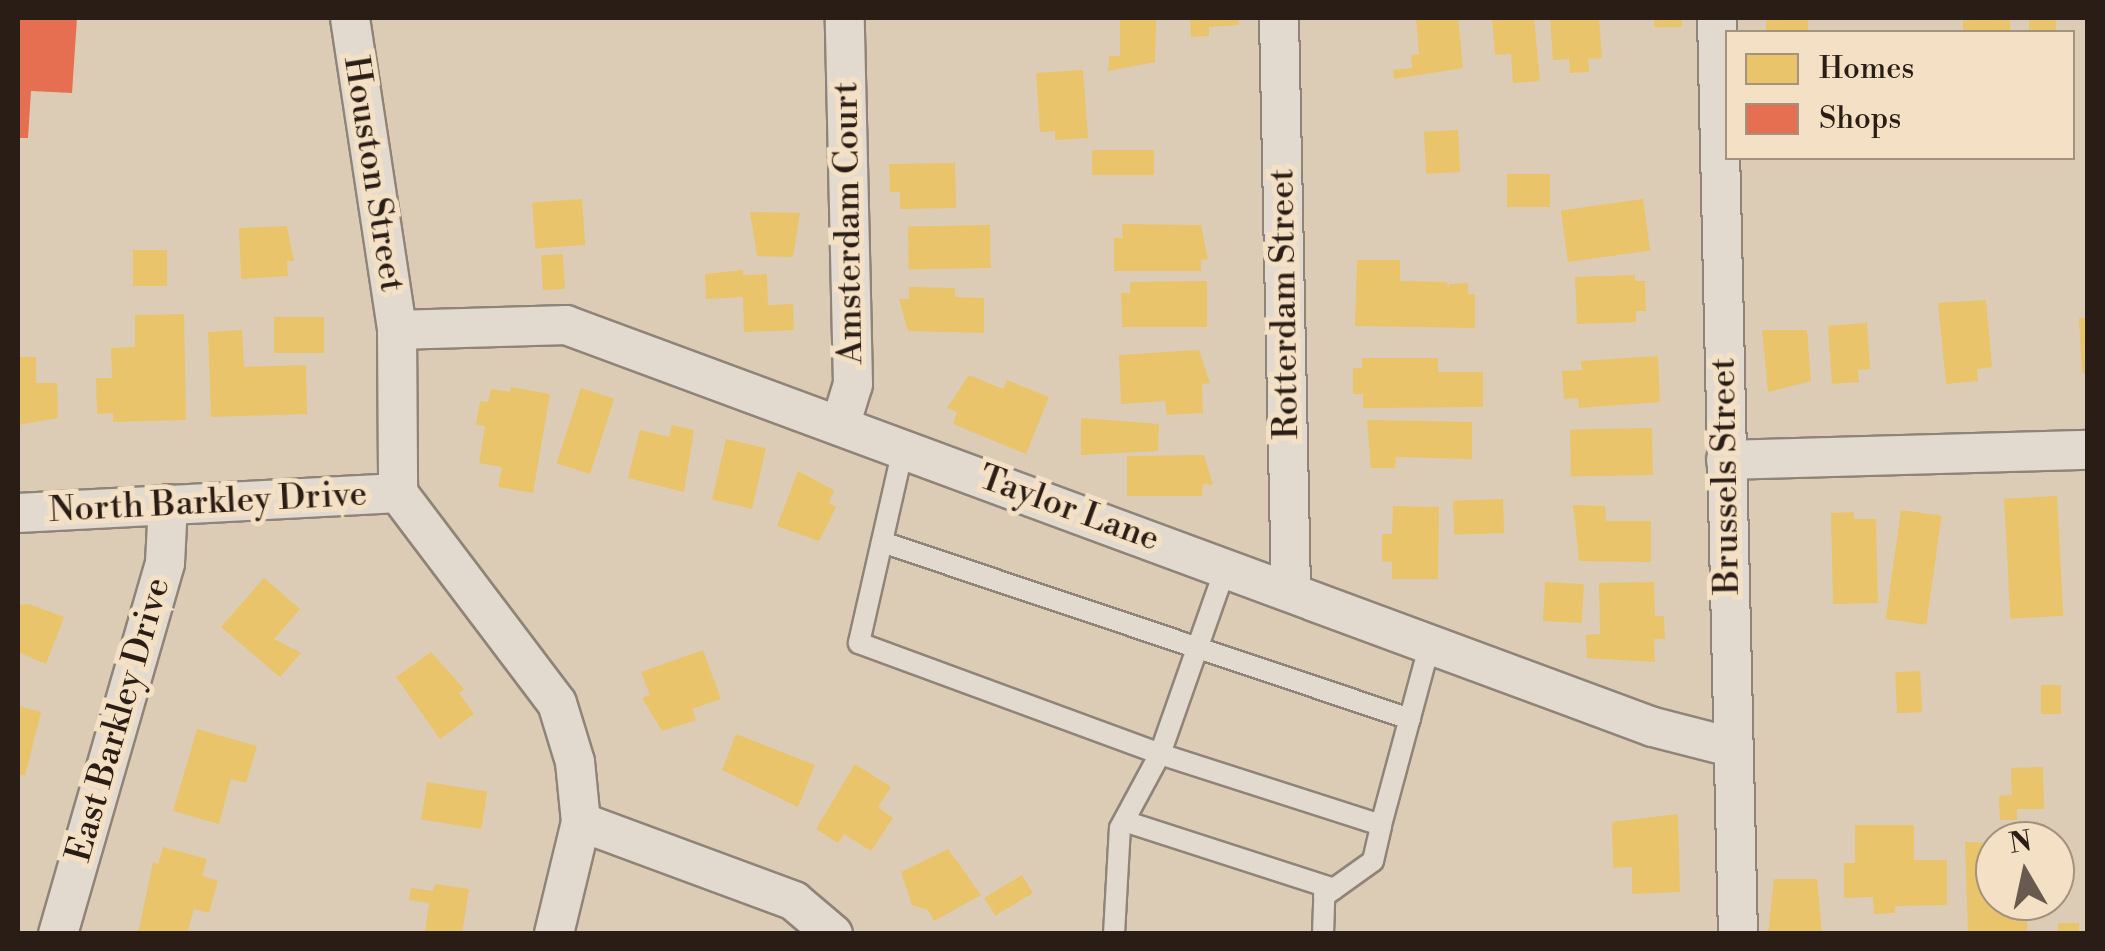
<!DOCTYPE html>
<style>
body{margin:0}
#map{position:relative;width:2105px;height:951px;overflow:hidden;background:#ddccb5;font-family:"Libre Bodoni",serif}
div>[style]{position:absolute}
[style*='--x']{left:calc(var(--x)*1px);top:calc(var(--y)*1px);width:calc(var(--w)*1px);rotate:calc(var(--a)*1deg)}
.homes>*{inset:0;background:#e9c46a;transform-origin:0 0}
.shops>*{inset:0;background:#e76f51}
.roads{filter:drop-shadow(2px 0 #8f8477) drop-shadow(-2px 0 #8f8477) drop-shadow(0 2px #8f8477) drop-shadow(0 -2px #8f8477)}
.service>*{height:20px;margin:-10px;padding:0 10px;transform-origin:10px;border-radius:10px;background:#e3dacf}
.minor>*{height:38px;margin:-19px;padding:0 19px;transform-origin:19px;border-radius:19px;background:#e3dacf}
span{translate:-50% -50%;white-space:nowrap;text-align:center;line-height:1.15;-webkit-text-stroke:10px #f4e0c4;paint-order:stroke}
.street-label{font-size:35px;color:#291d16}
.frame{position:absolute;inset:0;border:20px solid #291d16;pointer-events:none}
.legend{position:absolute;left:1725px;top:30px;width:350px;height:130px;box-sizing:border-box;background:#f4e0c4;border:2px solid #a3927e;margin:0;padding:12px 18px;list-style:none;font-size:30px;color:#291d16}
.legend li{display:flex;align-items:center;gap:20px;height:50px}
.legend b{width:50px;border:2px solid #a3927e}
.north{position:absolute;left:1975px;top:821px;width:100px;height:100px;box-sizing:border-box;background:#f4e0c4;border:2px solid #a3927e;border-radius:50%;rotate:351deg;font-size:28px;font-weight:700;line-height:40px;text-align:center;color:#291d16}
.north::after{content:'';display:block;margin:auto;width:35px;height:45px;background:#685a4e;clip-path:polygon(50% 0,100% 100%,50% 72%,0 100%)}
</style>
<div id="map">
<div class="homes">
<i style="clip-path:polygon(1120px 18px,1156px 18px,1155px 62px,1108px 71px,1109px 56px,1120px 56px)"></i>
<i style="clip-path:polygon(1190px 18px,1238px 18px,1239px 25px,1209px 27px,1209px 36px,1191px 37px)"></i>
<i style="clip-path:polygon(1416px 18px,1458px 18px,1463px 68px,1394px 79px,1393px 70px,1412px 68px,1411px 55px,1419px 54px)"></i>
<i style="clip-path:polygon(1492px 18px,1534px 18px,1540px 81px,1513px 83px,1511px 54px,1495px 55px)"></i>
<i style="clip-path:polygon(1550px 18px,1599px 18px,1602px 58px,1588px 59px,1589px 72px,1570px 73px,1569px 59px,1553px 60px)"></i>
<i style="left:1654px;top:18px;width:28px;height:9px"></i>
<i style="left:1766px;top:18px;width:42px;height:14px"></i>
<i style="left:1963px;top:18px;width:47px;height:14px"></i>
<i style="left:2029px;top:18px;width:27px;height:14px"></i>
<i style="clip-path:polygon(1083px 70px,1088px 138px,1055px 140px,1055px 131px,1040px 132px,1036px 73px)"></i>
<i style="left:1458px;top:130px;width:42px;height:34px;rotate:87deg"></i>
<i style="left:1092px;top:150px;width:62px;height:25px"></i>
<i style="clip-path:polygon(955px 163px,956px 208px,900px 209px,900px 192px,890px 192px,889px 164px)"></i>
<i style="left:1507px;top:174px;width:43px;height:33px"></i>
<i style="left:582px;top:199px;width:46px;height:50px;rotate:86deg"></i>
<i style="left:1643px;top:199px;width:52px;height:83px;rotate:82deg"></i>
<i style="clip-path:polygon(750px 212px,800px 213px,793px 257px,757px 256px)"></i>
<i style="clip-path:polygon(1122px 224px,1201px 225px,1208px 259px,1201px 260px,1201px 271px,1114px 271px,1114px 238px,1123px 238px)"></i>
<i style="left:990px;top:225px;width:43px;height:82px;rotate:89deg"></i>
<i style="clip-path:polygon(287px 226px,294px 261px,287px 261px,288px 276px,241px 279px,239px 228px)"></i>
<i style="left:133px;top:250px;width:34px;height:36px"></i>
<i style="left:563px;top:254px;width:35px;height:22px;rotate:87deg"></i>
<i style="clip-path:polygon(1357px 260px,1400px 260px,1400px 281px,1447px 282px,1449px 289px,1449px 284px,1468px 283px,1468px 294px,1475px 294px,1475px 328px,1355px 326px)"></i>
<i style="clip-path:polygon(743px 270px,743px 275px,767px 274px,768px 305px,793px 304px,794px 330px,744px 332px,743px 297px,706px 299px,705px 274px)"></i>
<i style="clip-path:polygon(1635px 275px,1635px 281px,1645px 281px,1646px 311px,1636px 311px,1636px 322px,1577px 324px,1575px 277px)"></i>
<i style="clip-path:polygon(1207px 281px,1207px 327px,1122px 327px,1121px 293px,1130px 293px,1130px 282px)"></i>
<i style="clip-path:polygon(909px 287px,955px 288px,955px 297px,984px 298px,984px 333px,908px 331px,899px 299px,909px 299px)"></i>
<i style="clip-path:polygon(1986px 300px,1992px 367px,1977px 369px,1978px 381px,1946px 384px,1938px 303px)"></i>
<i style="clip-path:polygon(184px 314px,186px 420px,113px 422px,113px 413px,97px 414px,96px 378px,112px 378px,111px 348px,135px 347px,135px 315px)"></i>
<i style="left:324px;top:317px;width:36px;height:50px;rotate:90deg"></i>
<i style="clip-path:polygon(2079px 318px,2088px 318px,2088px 373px,2082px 373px)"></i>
<i style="clip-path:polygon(1867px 323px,1870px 369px,1858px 370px,1859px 382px,1832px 384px,1828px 326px)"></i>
<i style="clip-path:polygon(242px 330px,244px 367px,306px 365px,307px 414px,211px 417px,208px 332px)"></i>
<i style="clip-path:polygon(1762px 330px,1807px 330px,1811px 381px,1768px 392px)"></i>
<i style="clip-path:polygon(1199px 350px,1210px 383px,1202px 384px,1203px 413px,1167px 415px,1165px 401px,1121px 404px,1119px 355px)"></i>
<i style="clip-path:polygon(1658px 356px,1660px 402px,1579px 408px,1578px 398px,1564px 399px,1562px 371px,1582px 370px,1581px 361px)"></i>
<i style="clip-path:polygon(18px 357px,36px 357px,36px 383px,57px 383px,58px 418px,18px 425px)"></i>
<i style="clip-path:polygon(1362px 358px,1438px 358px,1438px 372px,1483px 372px,1483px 407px,1363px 408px,1363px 394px,1353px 394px,1353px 368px,1362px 368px)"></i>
<i style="clip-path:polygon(969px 375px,1003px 389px,1007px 380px,1049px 397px,1026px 454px,953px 424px,957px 412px,947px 408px)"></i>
<i style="clip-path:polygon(511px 387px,550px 394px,533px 493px,498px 487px,502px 467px,479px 463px,485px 426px,476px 425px,480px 401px,488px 402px,491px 389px,510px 392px)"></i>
<i style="left:581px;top:388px;width:35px;height:79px;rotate:18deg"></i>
<i style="clip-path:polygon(1081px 418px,1159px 424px,1158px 451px,1081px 455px)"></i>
<i style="clip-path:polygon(1367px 420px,1472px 422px,1472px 459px,1396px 457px,1395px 468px,1371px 468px)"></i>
<i style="clip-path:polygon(672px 425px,694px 430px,684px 492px,628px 478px,640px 430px,669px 437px)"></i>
<i style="left:1652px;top:428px;width:47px;height:82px;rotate:89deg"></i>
<i style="left:726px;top:439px;width:41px;height:62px;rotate:13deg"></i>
<i style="clip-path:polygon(1204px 455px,1213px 485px,1203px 484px,1202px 496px,1127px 496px,1127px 456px)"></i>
<i style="clip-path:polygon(798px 471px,834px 490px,829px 503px,836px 507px,819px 541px,777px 526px)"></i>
<i style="left:2057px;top:496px;width:120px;height:53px;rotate:87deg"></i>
<i style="left:1503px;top:499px;width:34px;height:50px;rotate:88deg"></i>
<i style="clip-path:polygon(1573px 505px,1605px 506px,1606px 521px,1651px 521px,1651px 562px,1579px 561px)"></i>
<i style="clip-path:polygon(1393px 506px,1439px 507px,1438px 579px,1392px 579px,1392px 562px,1382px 561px,1382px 534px,1392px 534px)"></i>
<i style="left:1901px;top:510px;width:41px;height:110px;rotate:8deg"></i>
<i style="clip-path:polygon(1854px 512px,1854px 519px,1876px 519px,1878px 603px,1833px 604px,1831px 513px)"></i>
<i style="clip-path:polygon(264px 578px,300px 609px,274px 639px,301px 653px,280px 677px,221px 627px)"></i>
<i style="left:1545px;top:582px;width:39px;height:39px;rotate:3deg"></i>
<i style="clip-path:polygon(1654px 582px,1655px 616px,1664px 616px,1665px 639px,1654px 639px,1655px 662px,1587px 658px,1586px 635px,1600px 634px,1599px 583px)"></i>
<i style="clip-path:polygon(29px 604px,64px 617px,46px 664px,18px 652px,18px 605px)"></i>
<i style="clip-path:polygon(703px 650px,721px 699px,692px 709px,696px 720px,662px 731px,642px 698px,650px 695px,641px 672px)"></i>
<i style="clip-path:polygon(431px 652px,464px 689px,459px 693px,474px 714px,440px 739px,396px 677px)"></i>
<i style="left:1920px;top:671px;width:41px;height:25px;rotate:87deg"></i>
<i style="left:2041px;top:685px;width:20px;height:29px"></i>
<i style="clip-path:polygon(18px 706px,41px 712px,25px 776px,18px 774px)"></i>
<i style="clip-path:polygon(197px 729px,257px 746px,246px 783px,231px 779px,219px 824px,173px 811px)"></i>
<i style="clip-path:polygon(736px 734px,815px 765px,798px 807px,722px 770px)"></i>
<i style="clip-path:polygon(855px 764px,891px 787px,878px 807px,893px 818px,871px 851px,844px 834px,838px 843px,816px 829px)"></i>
<i style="clip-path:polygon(2043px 767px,2044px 809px,2017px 809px,2017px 820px,2000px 820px,1999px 796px,2012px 795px,2011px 768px)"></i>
<i style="left:427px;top:782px;width:61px;height:38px;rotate:9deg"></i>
<i style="clip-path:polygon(1678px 814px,1680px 892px,1632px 894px,1632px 867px,1613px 868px,1612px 822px)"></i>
<i style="clip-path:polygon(1855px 825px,1914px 825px,1914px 860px,1947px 860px,1947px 905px,1895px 906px,1895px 913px,1874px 914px,1873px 897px,1844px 898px,1844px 863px,1855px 863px)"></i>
<i style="clip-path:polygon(1965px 842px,1995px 843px,1995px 901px,2001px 901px,2001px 910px,2028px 911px,2027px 934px,1968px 934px)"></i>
<i style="clip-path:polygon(163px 847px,207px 859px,202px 876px,218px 881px,209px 913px,194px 909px,187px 934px,138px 934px,153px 862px,158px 864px)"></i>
<i style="clip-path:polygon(948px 849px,981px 895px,934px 921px,928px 910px,912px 905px,901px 872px)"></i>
<i style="left:1022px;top:875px;width:21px;height:44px;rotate:59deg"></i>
<i style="clip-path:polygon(1774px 879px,1817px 879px,1822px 934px,1768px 934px)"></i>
<i style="clip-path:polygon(435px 884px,469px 889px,462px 934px,425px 933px,429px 903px,409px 900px,411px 888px,433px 891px)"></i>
<i style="left:2079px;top:923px;width:11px;height:21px;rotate:90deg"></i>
</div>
<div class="shops">
<i style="clip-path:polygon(18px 18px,77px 18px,72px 93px,31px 91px,28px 138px,18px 138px)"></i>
</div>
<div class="roads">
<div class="service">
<i style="--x:903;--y:449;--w:199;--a:102.8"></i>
<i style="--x:859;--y:643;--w:321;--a:20.2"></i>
<i style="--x:1160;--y:754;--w:232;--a:17.8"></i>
<i style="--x:1381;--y:825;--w:188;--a:-74.9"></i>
<i style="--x:882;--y:542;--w:557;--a:18.53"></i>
<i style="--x:1124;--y:821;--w:221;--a:17.9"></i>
<i style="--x:1114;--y:934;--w:106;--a:-86.8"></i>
<i style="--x:1120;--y:828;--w:84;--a:-61.6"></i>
<i style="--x:1160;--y:754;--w:198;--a:-70.6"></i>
<i style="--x:1323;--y:934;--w:38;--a:-88"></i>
<i style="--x:1324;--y:896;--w:60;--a:-35.5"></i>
<i style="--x:1373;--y:861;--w:37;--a:-77"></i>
</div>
<div class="minor">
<i style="--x:350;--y:18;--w:316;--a:81.4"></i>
<i style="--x:397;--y:330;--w:163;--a:89.6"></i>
<i style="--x:1279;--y:18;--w:573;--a:88.8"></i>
<i style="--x:1717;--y:18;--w:916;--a:88.69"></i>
<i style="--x:397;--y:330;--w:169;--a:-1.7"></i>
<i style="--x:566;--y:325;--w:1159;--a:20.3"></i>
<i style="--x:1653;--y:727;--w:81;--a:14.4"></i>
<i style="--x:840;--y:426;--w:44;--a:-72.8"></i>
<i style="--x:853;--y:384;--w:366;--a:-91.3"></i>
<i style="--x:1726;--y:460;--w:362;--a:-1.6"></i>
<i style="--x:398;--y:493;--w:263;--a:52.9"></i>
<i style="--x:557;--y:703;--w:62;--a:73"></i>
<i style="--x:575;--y:762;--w:60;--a:84.3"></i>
<i style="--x:581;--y:822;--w:115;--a:103.6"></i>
<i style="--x:18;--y:513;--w:381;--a:-3"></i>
<i style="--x:581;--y:822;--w:227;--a:20.3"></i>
<i style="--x:794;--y:901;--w:51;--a:40.2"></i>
<i style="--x:58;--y:934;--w:386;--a:-73.9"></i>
<i style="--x:165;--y:563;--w:59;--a:-87.1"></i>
</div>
</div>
<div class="street-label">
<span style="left:373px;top:174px;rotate:81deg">Houston Street</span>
<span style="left:849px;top:223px;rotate:-91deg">Amsterdam Court</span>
<span style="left:1285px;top:304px;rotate:-91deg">Rotterdam Street</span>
<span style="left:1726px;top:476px;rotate:-91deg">Brussels Street</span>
<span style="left:208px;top:503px;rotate:-3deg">North Barkley Drive</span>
<span style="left:1069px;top:509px;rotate:20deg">Taylor Lane</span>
<span style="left:119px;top:720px;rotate:-74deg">East Barkley Drive</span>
</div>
<div class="frame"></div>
<ul class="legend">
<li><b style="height:28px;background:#e9c46a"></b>Homes</li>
<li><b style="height:28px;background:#e76f51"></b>Shops</li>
</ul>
<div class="north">N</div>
</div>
